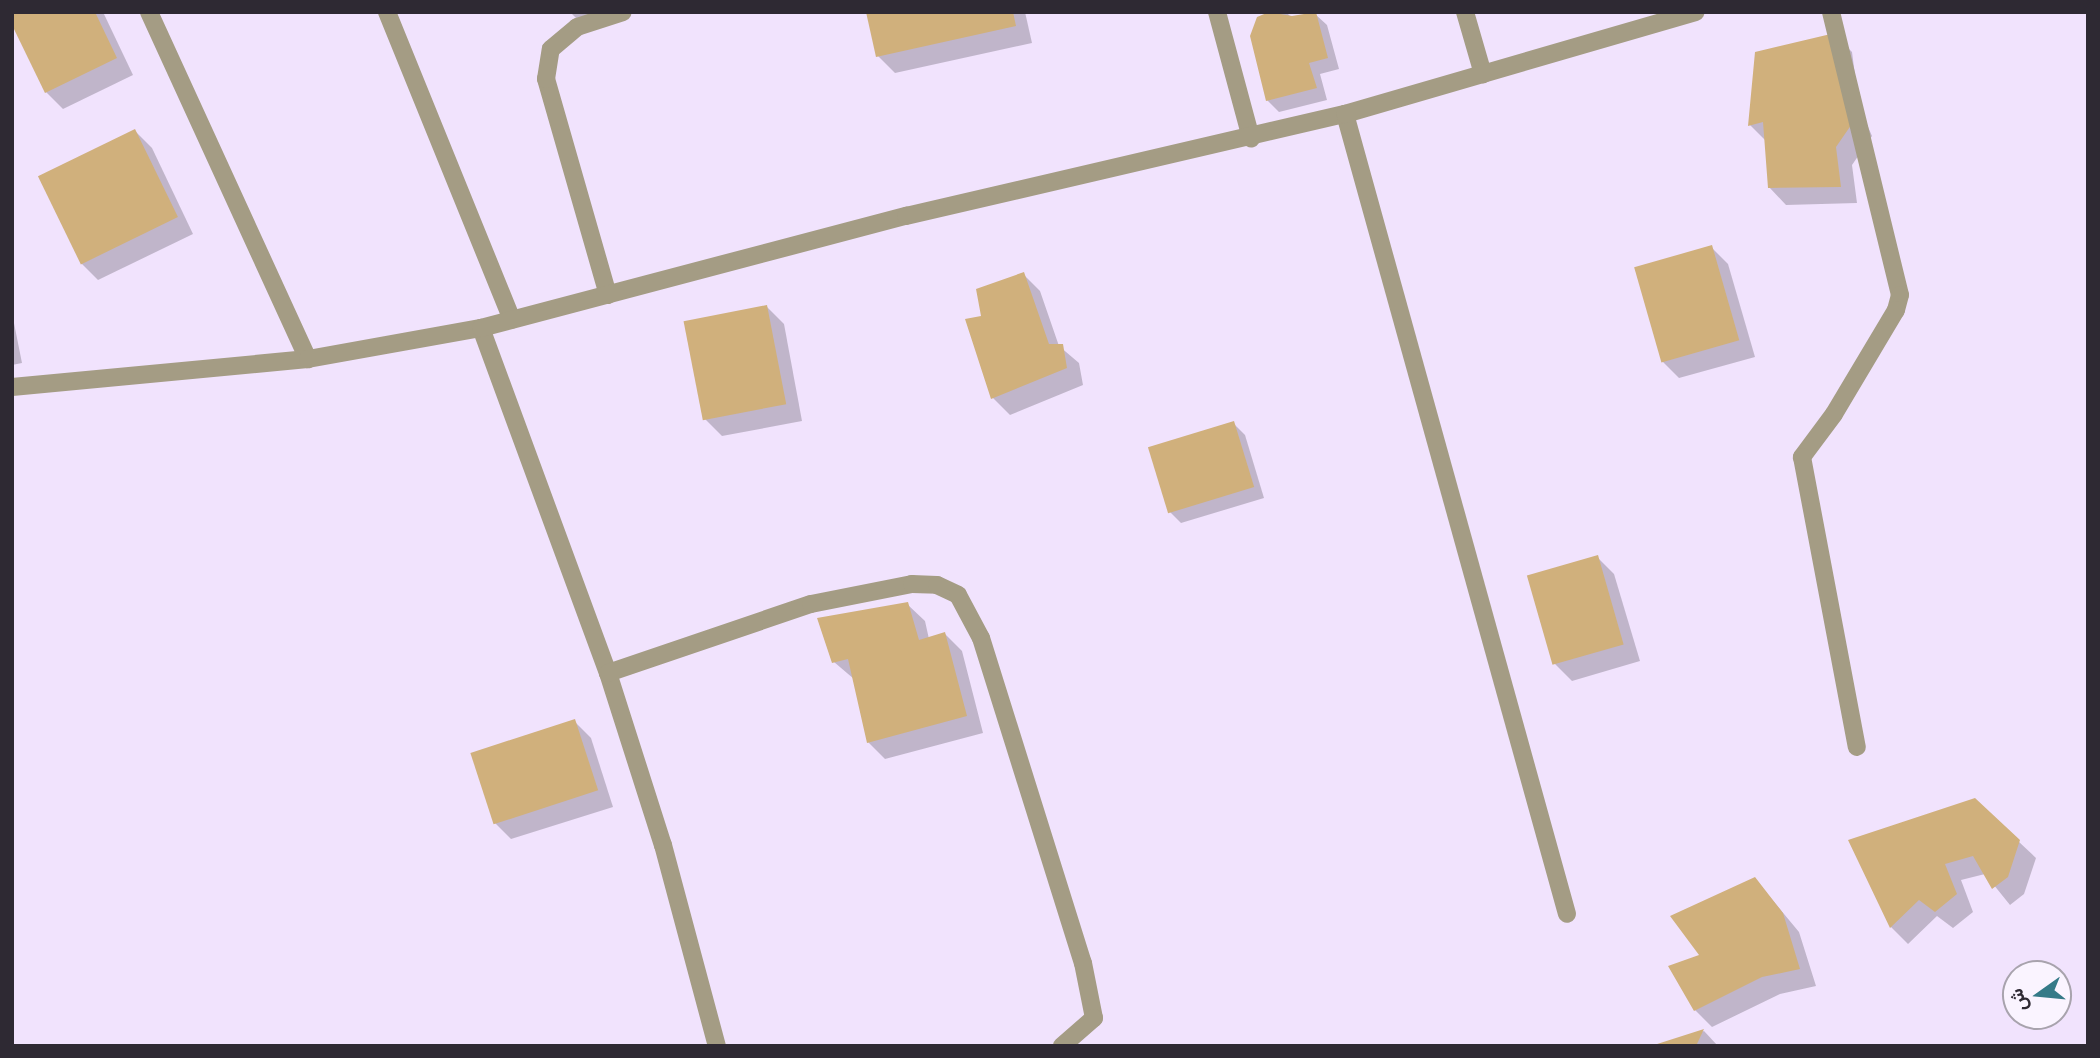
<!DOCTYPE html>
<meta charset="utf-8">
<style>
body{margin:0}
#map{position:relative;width:2100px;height:1058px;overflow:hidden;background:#f1e3fd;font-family:Inter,Vazirmatn,sans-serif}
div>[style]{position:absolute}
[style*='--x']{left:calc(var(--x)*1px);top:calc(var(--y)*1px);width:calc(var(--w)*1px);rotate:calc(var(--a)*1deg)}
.shadow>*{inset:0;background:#0003}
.building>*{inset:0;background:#d0b07c;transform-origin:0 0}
.minor>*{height:18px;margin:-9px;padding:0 9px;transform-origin:9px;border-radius:9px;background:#a49c84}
span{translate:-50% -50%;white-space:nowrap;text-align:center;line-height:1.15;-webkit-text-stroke:5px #faf4ff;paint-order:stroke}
.frame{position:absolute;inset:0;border:14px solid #2e2933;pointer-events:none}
.north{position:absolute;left:2002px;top:960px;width:70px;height:70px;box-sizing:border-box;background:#faf4ff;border:2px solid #a8a3ad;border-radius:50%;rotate:255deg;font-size:19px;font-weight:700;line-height:28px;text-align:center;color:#2e2933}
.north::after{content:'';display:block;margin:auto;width:24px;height:32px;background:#357a88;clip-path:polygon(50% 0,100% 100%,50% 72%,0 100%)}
</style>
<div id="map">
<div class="shadow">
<i style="clip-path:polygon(12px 12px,103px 12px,133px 75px,63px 109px,46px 92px)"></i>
<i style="clip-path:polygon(570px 12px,619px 12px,585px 27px)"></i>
<i style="clip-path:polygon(868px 12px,1025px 12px,1032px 43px,895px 73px,878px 56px)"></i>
<i style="clip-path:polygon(1274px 12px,1286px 12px,1292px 18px,1315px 14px,1327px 25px,1339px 69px,1320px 74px,1327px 100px,1279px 112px,1267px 100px,1259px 18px)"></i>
<i style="clip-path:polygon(1835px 35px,1852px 52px,1859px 106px,1872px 136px,1852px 165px,1857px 203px,1786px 205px,1769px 187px,1766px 141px,1750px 125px)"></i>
<i style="clip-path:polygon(135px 131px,152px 148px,193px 234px,98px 280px,81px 263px)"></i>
<i style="clip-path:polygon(1711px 247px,1728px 264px,1755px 357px,1679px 378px,1662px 361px)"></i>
<i style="clip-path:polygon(1023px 274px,1040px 291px,1059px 346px,1079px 363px,1083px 385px,1010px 415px,993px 398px,983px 317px)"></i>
<i style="clip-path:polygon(767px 307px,784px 324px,802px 421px,722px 436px,705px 419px)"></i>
<i style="clip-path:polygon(12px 313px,22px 363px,12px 365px)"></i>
<i style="clip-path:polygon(1233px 423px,1245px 435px,1264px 498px,1181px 523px,1170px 512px)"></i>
<i style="clip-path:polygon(1597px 557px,1614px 574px,1640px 661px,1572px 681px,1555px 664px)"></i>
<i style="clip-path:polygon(907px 604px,925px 621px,929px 639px,945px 634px,962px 651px,983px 733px,885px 759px,868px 742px,854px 679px,834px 662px)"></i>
<i style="clip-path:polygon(574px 721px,591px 738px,613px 807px,511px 839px,494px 822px)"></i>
<i style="clip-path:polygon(1851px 841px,2018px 841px,2036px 858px,2024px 894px,2010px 905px,1985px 874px,1961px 880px,1973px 912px,1953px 928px,1937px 916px,1908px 944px,1891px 927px)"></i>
<i style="clip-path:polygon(1755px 879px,1799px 932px,1816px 986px,1780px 994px,1712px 1027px,1695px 1010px)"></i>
<i style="clip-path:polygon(1704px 1031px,1718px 1046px,1658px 1046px)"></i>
</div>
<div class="building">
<i style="clip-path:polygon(12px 12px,95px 12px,117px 58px,45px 93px,12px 25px)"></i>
<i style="clip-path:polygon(866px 12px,1013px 12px,1016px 26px,876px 57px)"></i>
<i style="clip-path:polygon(1269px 12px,1292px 16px,1316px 12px,1328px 58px,1309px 63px,1317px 88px,1266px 101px,1250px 36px,1257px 17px)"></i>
<i style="clip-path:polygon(1835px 33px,1856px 118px,1836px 147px,1841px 187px,1768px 188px,1763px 122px,1748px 126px,1755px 52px)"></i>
<i style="left:135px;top:129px;width:98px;height:108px;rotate:64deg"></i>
<i style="left:1712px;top:245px;width:99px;height:81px;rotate:74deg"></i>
<i style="clip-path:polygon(1024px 272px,1049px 344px,1063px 344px,1067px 368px,991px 399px,965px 319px,981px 316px,976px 289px)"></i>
<i style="left:767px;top:305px;width:101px;height:85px;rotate:79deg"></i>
<i style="left:1234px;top:421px;width:69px;height:90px;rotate:73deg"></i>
<i style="left:1598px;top:555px;width:93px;height:74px;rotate:74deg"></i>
<i style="clip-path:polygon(908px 602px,919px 640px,945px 632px,967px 716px,867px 743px,848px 659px,832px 663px,817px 618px)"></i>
<i style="left:575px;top:719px;width:75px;height:110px;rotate:72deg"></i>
<i style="clip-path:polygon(1975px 798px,2020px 840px,2008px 877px,1992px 889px,1973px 856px,1945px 864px,1957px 894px,1935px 912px,1919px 900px,1890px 928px,1848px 840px)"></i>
<i style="clip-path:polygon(1755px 877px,1783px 913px,1800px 969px,1762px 977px,1694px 1011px,1668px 966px,1699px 955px,1670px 916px)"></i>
<i style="clip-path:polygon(1704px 1029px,1696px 1046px,1654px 1046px,1654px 1045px)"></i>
</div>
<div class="minor">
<i style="--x:149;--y:12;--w:382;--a:65.4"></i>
<i style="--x:387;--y:12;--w:332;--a:67.9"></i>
<i style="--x:1217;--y:12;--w:131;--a:74.9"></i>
<i style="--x:1465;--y:12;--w:65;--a:73.8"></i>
<i style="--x:1831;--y:12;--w:291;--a:76.3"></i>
<i style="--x:1900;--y:295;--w:16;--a:105"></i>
<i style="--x:1896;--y:310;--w:121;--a:120.8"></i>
<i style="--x:1834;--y:414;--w:54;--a:126.7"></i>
<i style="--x:1802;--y:457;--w:295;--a:79.3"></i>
<i style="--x:1345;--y:114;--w:830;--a:74.49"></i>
<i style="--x:608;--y:295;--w:225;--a:-106"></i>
<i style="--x:546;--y:79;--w:30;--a:-81"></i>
<i style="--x:551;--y:49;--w:34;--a:-40"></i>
<i style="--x:577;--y:27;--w:48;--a:-18.1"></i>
<i style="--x:481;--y:328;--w:368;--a:69.8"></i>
<i style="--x:608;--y:673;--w:181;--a:72.3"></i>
<i style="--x:663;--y:845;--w:208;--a:75"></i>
<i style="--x:12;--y:387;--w:297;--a:-5.4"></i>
<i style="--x:308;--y:359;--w:176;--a:-10.2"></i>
<i style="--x:481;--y:328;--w:440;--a:-14.8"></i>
<i style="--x:906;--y:216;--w:451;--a:-13.1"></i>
<i style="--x:1345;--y:114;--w:365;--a:-16.2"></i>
<i style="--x:608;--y:673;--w:214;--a:-18.8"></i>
<i style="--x:811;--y:604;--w:103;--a:-11.2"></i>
<i style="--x:912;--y:584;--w:25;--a:2"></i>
<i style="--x:937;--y:585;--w:23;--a:25"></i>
<i style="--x:958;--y:595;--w:49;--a:61.9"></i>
<i style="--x:981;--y:638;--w:341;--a:72.6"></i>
<i style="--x:1083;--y:963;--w:56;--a:78.7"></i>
<i style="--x:1094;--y:1018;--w:43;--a:138.8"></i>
</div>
<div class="frame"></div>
<div class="north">ش</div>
</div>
